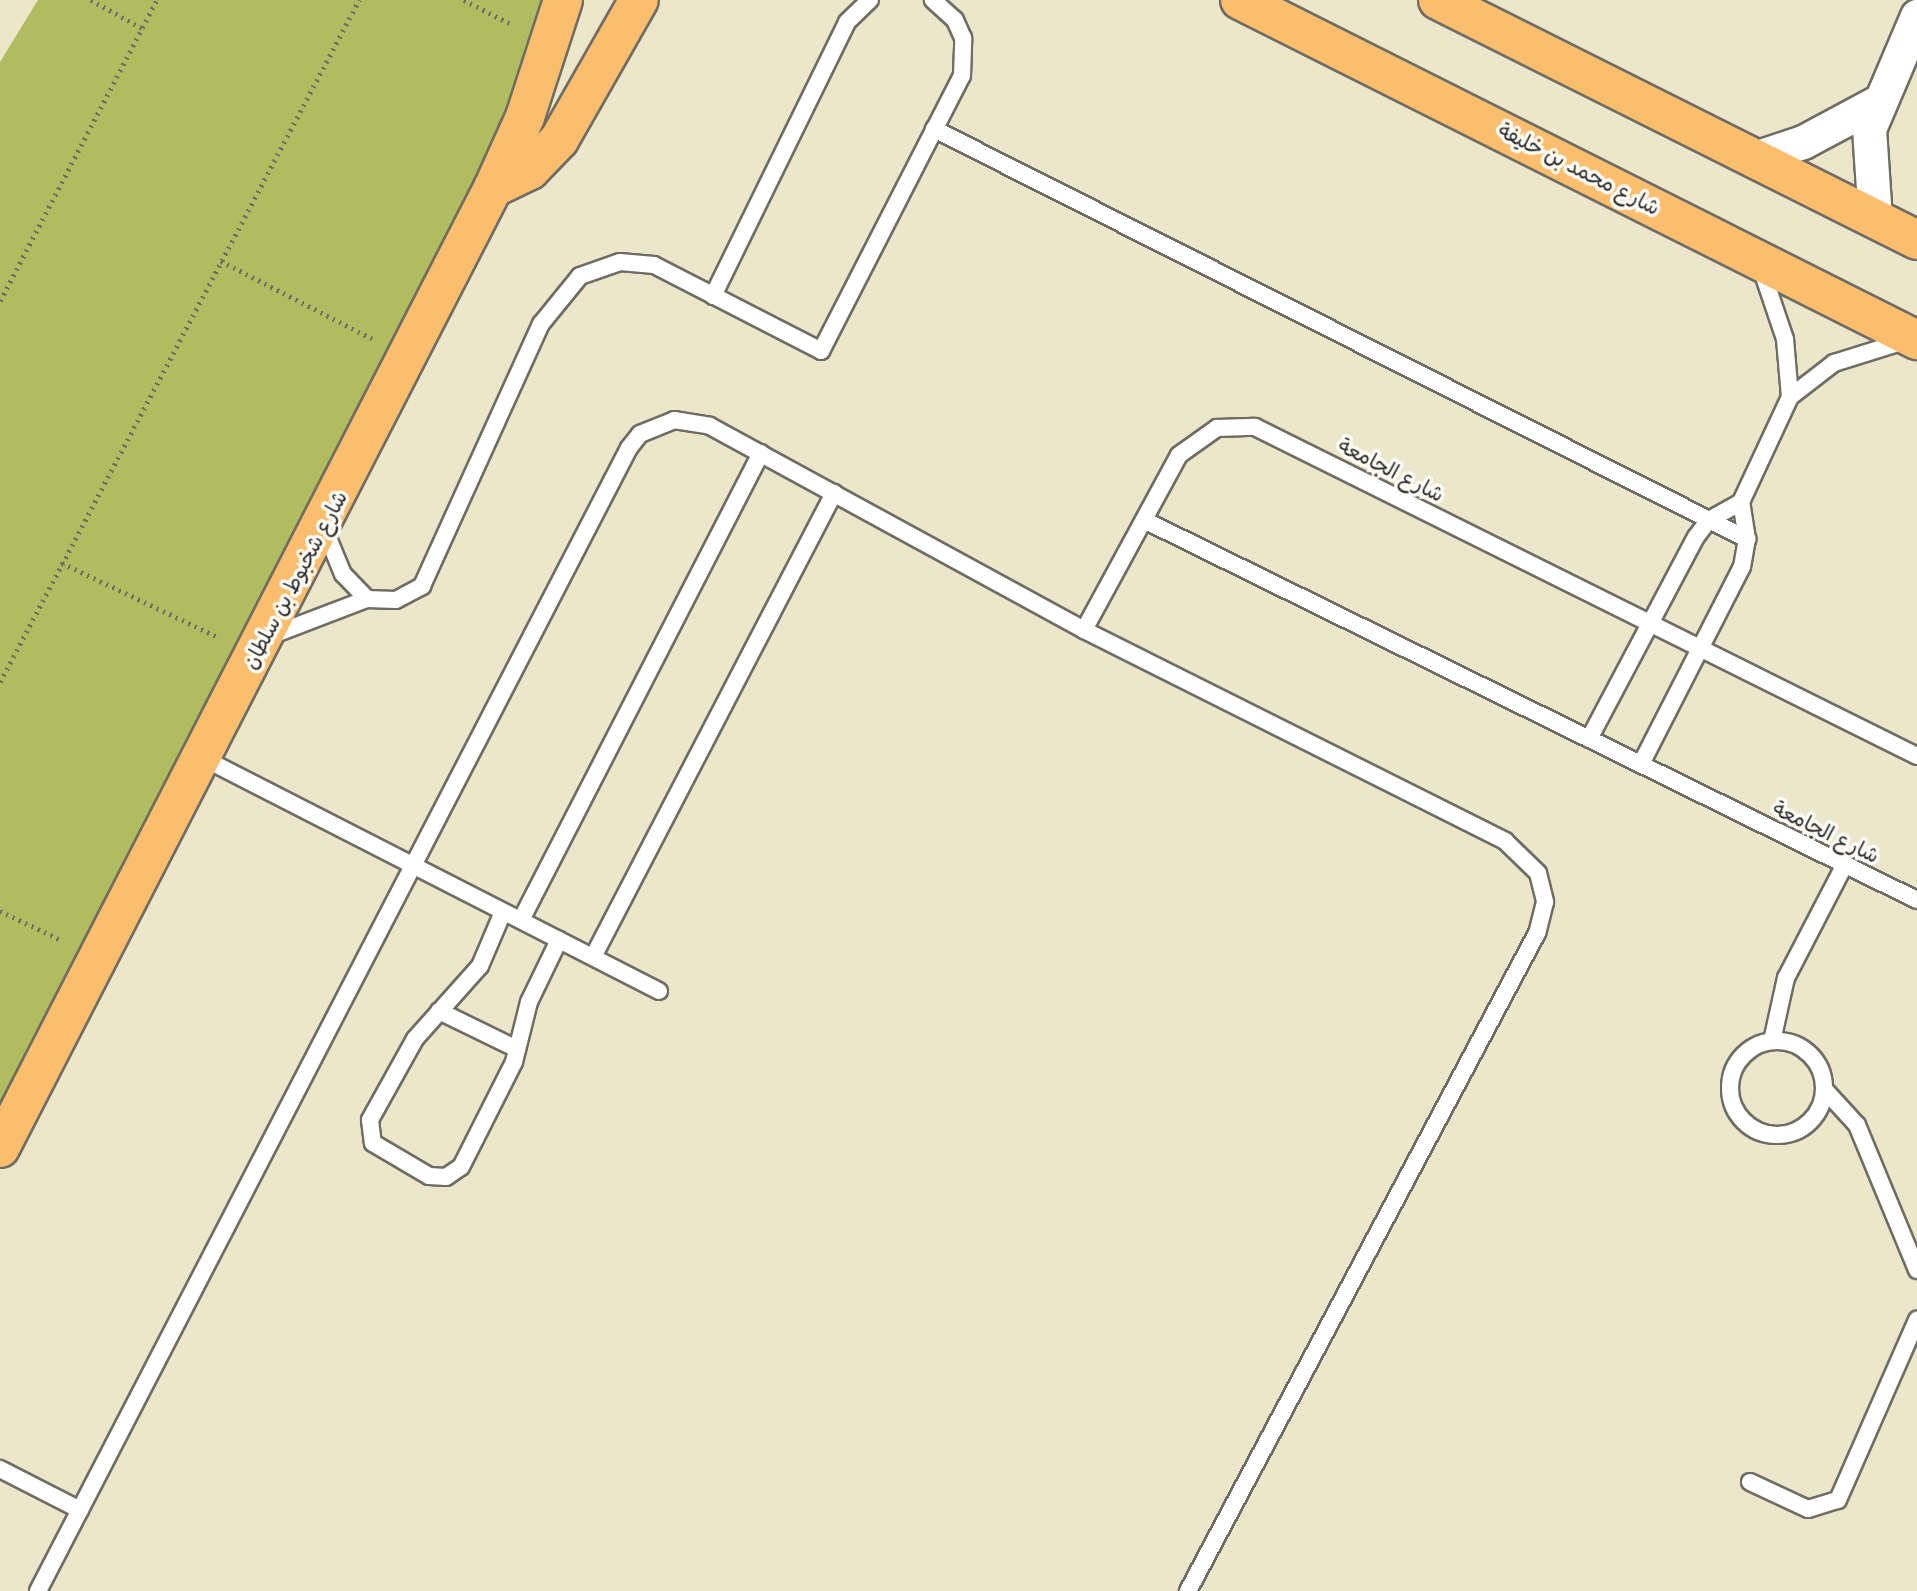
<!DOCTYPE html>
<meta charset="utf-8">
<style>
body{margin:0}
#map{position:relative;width:1917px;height:1591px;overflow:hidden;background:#ece7cb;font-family:Itim,"Playpen Sans Arabic",sans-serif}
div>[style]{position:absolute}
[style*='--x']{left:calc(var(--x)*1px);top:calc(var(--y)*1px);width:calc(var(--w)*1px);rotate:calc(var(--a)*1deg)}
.green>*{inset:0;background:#afbd60}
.path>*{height:4.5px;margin-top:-2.25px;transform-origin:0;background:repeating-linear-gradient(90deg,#6f6d63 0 2px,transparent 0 7px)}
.roads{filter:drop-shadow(2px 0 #6f6d63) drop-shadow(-2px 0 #6f6d63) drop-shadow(0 2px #6f6d63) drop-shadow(0 -2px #6f6d63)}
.service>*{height:16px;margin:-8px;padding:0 8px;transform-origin:8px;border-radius:8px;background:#fff}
.service>.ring{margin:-8px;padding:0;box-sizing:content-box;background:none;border:16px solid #fff;border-radius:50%}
.minor>*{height:33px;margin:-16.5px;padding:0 16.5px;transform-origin:16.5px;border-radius:16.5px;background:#fff}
.primary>*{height:38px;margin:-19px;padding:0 19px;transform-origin:19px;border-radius:19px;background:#fbbd6e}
.trunk>*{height:38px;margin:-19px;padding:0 19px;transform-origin:19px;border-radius:19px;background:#fbbd6e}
span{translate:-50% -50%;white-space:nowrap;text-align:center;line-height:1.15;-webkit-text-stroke:7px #fdfcf7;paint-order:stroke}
.street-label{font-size:21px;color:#2b2b2b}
</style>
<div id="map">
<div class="green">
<i style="clip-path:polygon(38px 0,562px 0,540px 72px,0 1116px,0 62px)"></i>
</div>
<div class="path">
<i style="--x:91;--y:0;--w:58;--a:28.8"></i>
<i style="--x:464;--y:0;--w:55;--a:27"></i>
<i style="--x:221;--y:261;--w:171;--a:27.2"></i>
<i style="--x:0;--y:301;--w:339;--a:-62.5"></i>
<i style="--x:62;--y:563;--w:175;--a:25.4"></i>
<i style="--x:0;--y:682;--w:771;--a:-62.24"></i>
<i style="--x:0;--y:911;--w:70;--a:25.5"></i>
</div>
<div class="roads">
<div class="service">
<i style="--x:934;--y:129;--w:911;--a:26.76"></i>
<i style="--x:1762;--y:271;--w:72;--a:71.3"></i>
<i style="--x:1785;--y:339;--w:58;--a:85.1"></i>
<i style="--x:713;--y:296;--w:305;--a:-63.9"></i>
<i style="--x:847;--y:22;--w:32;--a:-44"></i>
<i style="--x:1144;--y:520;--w:861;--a:26.18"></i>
<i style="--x:324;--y:528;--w:50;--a:67.6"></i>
<i style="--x:343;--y:574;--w:35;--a:46"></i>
<i style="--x:1084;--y:630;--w:199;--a:-61.5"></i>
<i style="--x:1179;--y:455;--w:47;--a:-35.4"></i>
<i style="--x:1217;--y:428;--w:38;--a:-2"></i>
<i style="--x:1255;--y:427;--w:739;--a:26.43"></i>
<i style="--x:270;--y:636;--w:104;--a:-20.9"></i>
<i style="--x:367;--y:599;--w:29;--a:2"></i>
<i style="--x:396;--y:600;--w:30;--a:-28"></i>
<i style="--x:422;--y:586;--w:288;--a:-65.6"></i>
<i style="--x:541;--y:324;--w:62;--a:-50.9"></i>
<i style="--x:580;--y:276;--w:42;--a:-19.3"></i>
<i style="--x:620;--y:262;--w:34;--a:5"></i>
<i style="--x:654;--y:265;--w:188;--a:27.2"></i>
<i style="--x:821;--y:351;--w:309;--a:-62.9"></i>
<i style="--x:962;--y:76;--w:38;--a:-88"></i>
<i style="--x:963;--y:38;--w:20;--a:-114"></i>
<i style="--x:955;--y:20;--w:30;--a:-138"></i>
<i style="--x:1589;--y:739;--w:229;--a:-62.1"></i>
<i style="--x:1696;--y:537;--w:21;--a:-53"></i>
<i style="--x:1709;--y:520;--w:37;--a:-29"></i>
<i style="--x:203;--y:758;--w:512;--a:27.07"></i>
<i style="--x:1641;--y:764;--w:221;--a:-62.9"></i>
<i style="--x:1742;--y:567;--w:28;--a:-80"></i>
<i style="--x:1747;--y:539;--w:37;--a:-99"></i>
<i style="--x:1741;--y:502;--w:116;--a:-65"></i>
<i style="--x:1790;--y:397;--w:56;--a:-37.7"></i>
<i style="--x:1834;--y:363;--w:73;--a:-17.4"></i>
<i style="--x:503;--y:912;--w:59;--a:113.1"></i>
<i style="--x:480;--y:966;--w:98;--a:131.7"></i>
<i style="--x:415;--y:1039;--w:93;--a:119.1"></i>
<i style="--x:370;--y:1120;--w:23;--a:83"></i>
<i style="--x:373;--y:1143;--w:65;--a:30.5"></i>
<i style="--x:429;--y:1176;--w:17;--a:3"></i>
<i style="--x:446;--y:1177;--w:18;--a:-34"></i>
<i style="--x:461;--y:1167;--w:118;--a:-63.2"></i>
<i style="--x:514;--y:1062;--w:62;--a:-76"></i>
<i style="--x:529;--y:1002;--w:69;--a:-64.2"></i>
<i style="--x:521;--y:920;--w:525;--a:-62.8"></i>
<i style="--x:593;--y:957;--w:523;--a:-62.55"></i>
<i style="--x:439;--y:1011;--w:87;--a:26"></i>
<i style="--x:1772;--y:1041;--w:65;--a:-77.5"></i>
<i style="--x:1786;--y:978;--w:128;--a:-62.6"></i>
<i class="ring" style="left:1730px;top:1041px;width:78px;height:78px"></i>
<i style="--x:1824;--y:1089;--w:49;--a:47.5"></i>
<i style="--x:1857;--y:1125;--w:157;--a:67.5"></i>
<i style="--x:0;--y:1469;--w:90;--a:27.1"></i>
<i style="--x:1750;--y:1482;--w:64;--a:25"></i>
<i style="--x:1808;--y:1509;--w:31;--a:-17"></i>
<i style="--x:1838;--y:1500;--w:197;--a:-66.3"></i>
<i style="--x:38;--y:1591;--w:1287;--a:-62.66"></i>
<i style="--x:629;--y:448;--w:18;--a:-52"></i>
<i style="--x:640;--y:434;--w:37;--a:-22"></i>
<i style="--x:674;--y:420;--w:36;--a:9"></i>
<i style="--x:710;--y:426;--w:426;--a:28.6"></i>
<i style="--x:1084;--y:630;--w:471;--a:26.6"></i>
<i style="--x:1505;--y:841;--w:46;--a:44.1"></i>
<i style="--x:1538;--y:873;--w:30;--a:76"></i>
<i style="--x:1545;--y:902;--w:32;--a:104"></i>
<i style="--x:1537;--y:933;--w:745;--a:117.94"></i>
</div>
<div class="minor">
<i style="--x:1752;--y:159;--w:54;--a:-18.4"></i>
<i style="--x:1803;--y:142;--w:83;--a:-28.1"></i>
<i style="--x:1875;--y:219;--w:90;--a:-93.8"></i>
<i style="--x:1869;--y:129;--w:123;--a:-67"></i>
</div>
<div class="primary">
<i style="--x:0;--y:1148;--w:1079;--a:-62.82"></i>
<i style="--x:493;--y:188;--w:78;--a:-65.7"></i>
<i style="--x:525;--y:117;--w:123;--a:-72"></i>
</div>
<div class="trunk">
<i style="--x:1240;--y:0;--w:758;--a:26.67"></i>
<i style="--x:1438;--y:0;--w:536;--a:26.61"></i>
<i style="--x:493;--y:188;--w:41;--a:-25.9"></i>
<i style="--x:530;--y:170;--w:42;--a:-46"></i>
<i style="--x:559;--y:140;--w:161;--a:-60.3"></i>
</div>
</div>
<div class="street-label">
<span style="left:1579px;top:169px;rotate:27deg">شارع محمد بن خليفة</span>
<span style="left:1391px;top:470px;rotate:27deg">شارع الجامعة</span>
<span style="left:295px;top:580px;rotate:-62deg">شارع شخبوط بن سلطان</span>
<span style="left:1826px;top:832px;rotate:26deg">شارع الجامعة</span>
</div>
</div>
